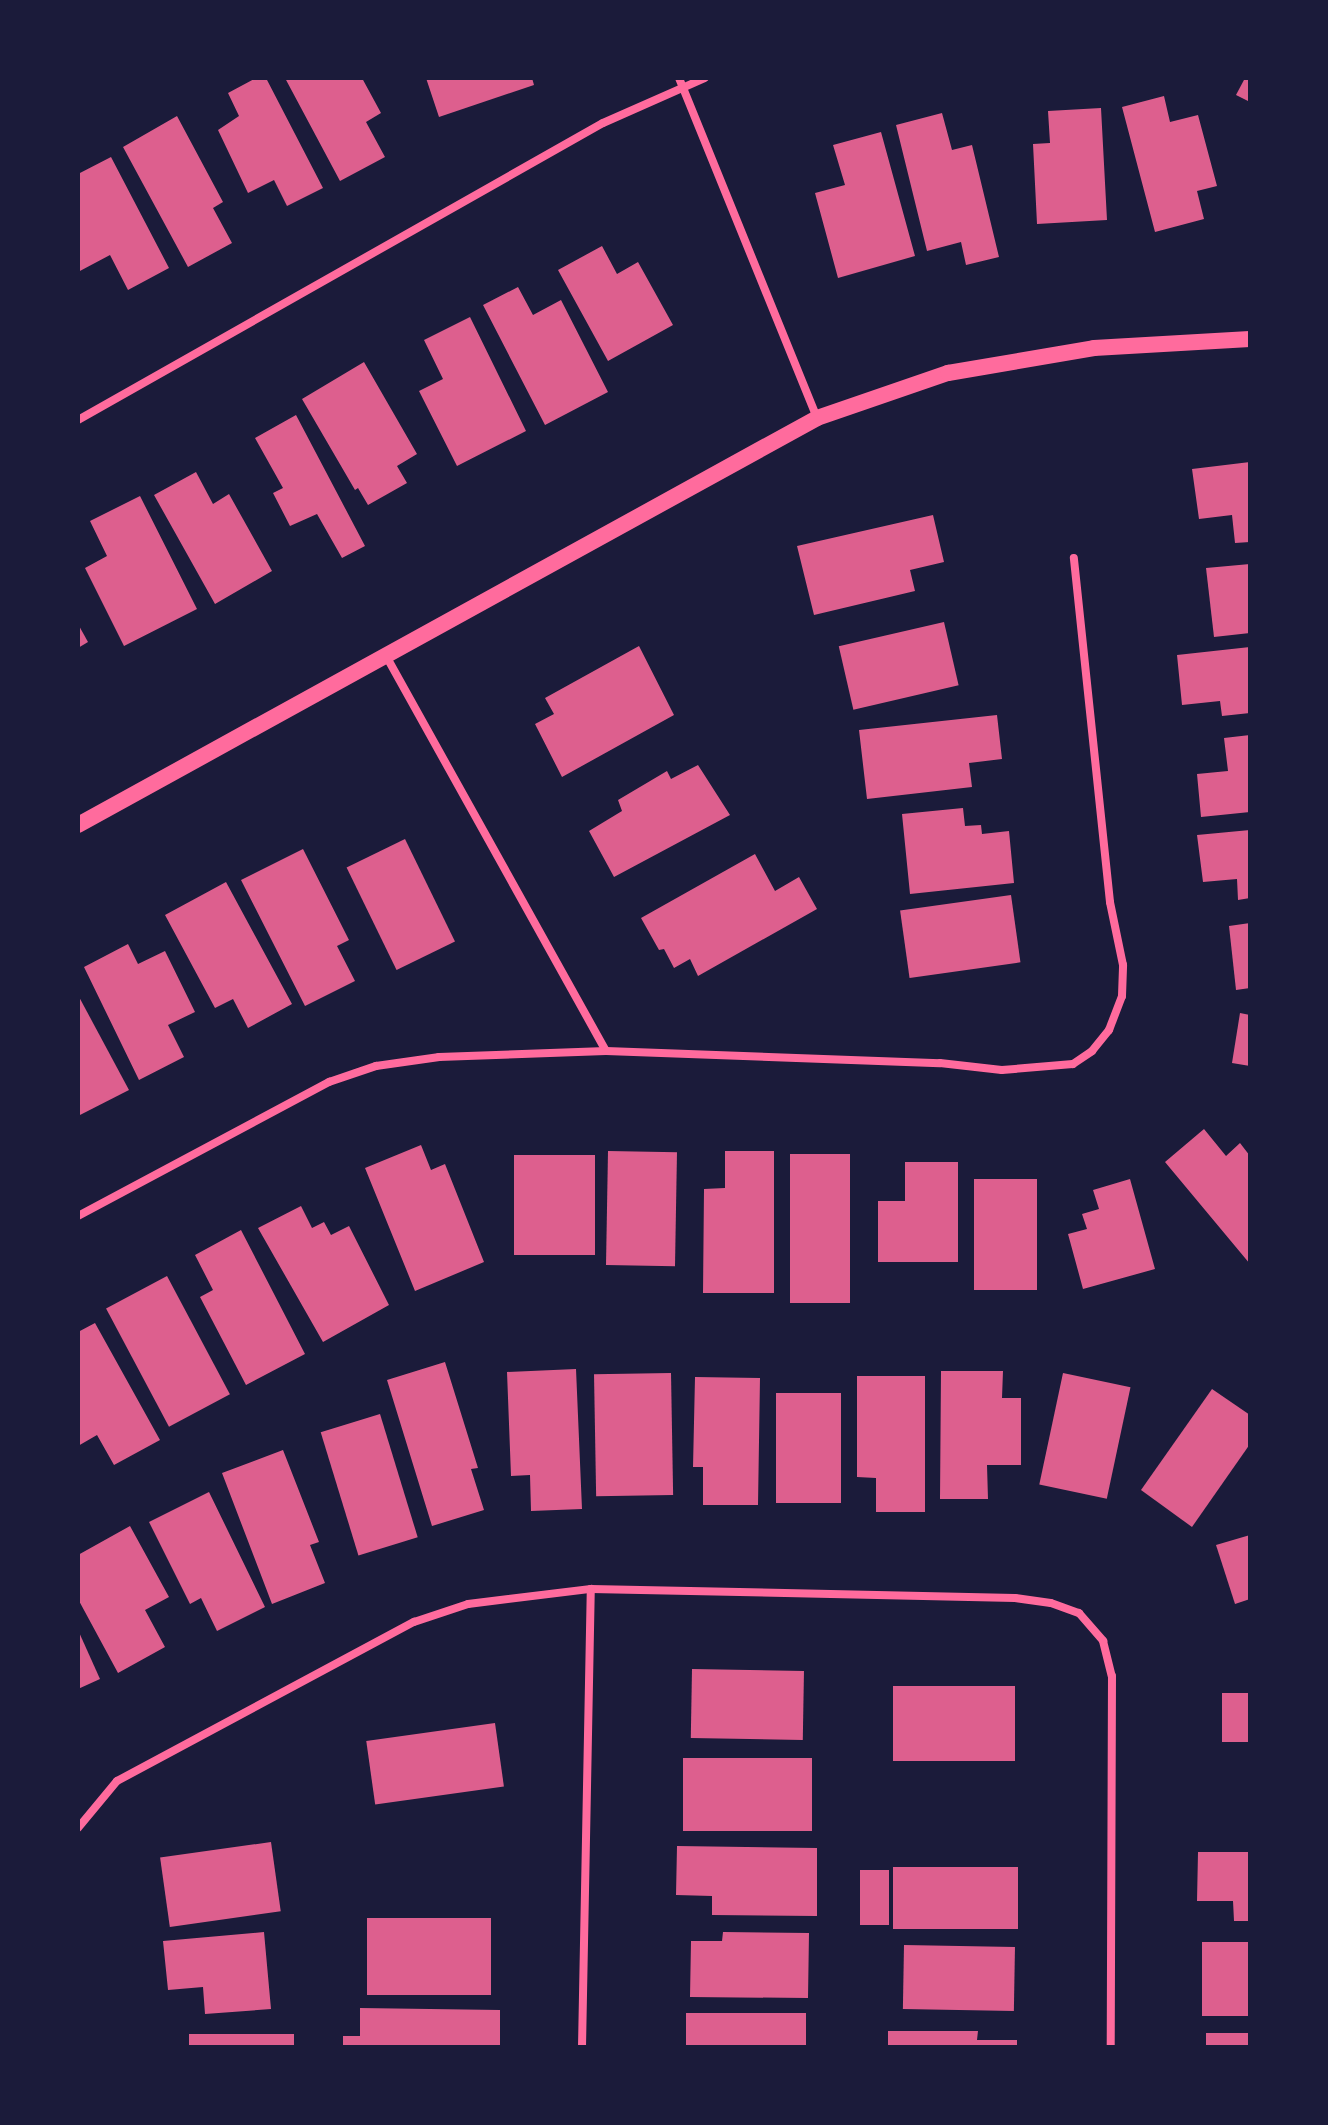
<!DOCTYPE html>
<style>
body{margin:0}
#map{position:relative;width:1328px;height:2125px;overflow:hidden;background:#1b1b3a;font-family:"Noto Sans",sans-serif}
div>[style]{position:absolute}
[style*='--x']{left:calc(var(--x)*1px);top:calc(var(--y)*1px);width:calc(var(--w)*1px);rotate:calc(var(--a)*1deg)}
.building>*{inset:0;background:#dd5f8e;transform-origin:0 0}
.minor>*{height:8px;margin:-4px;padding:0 4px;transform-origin:4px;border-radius:4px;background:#ff6b9d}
.secondary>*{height:16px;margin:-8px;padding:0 8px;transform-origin:8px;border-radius:8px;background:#ff6b9d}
span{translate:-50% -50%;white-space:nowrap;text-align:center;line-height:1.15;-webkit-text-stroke:7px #1b1b3a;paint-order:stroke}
.frame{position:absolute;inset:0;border:80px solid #1b1b3a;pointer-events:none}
</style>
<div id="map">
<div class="building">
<i style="clip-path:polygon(256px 78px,266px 78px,323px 188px,287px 206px,274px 180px,248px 193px,218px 130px,239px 116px,228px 93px)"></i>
<i style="clip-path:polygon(285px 78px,362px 78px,381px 113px,366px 122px,385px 157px,340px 181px)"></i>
<i style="clip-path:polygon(426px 78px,532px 78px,534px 85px,439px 117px)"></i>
<i style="clip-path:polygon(1245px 78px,1250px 78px,1250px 102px,1236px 95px)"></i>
<i style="clip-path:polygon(1164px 96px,1170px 122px,1198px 115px,1217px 186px,1197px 191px,1204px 219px,1155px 232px,1122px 107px)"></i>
<i style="clip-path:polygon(1101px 108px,1107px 220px,1037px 224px,1033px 144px,1050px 143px,1048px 111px)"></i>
<i style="clip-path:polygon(942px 113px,952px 150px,972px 145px,999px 257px,966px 265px,961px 242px,927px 251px,896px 125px)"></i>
<i style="clip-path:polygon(177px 116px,223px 202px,213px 208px,232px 243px,188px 267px,123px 147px)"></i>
<i style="clip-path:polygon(881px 132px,915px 256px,838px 278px,815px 193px,845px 185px,833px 145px)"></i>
<i style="clip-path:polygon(111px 157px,169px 268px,128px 290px,110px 255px,78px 272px,78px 174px)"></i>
<i style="clip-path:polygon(602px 246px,617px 274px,638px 262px,673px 325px,608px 361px,558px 270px)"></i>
<i style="clip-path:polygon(518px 287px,533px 315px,561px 300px,608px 392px,545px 425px,483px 305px)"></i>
<i style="clip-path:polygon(470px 317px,526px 431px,457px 466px,419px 391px,443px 379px,424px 340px)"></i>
<i style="clip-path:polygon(364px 362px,417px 454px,397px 466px,407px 483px,368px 505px,358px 488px,355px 490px,302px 399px)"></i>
<i style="clip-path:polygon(296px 415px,365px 546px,342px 558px,317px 514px,290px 526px,273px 493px,283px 488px,255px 438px)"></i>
<i style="clip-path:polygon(1250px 462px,1250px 542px,1235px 543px,1232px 515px,1199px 519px,1192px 469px)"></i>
<i style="clip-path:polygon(196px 472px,213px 504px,229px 494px,272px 571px,215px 604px,154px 495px)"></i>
<i style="clip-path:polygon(140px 496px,197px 609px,124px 646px,85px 568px,107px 556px,90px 521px)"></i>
<i style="clip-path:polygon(933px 515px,944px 562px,910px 570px,915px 591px,814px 615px,797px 546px)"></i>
<i style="clip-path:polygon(1250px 564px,1250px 633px,1214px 637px,1206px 568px)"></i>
<i style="left:944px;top:622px;width:65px;height:108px;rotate:77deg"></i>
<i style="clip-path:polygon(78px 624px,88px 642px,78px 648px)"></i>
<i style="clip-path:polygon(639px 646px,674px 715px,562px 777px,535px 724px,554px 714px,545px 698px)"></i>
<i style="clip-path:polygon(1250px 647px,1250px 713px,1222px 716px,1220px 701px,1182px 705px,1177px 655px)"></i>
<i style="clip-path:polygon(997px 715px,1002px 759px,969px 763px,972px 787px,867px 799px,859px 730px)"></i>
<i style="clip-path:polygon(1250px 735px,1250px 812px,1201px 817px,1197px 774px,1228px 771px,1224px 738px)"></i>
<i style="clip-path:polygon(698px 765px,730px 815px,614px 877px,589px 831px,622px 811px,618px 800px,667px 771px,671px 779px)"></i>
<i style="clip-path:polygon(963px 808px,965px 826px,981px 825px,982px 834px,1009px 831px,1014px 883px,910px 894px,902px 814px)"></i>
<i style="clip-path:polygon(1250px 830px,1250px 898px,1238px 900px,1237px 879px,1203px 882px,1197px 835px)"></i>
<i style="left:405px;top:839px;width:114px;height:65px;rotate:64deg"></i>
<i style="clip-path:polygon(303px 849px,349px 940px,337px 946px,355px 981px,305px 1006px,241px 880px)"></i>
<i style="clip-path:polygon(755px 854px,775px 891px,799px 877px,817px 909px,698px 976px,690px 959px,674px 968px,664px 949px,659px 950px,641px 918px)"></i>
<i style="clip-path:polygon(226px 882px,292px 1004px,248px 1028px,233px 999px,215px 1008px,165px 915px)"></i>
<i style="left:1011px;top:895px;width:68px;height:112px;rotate:82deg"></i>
<i style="clip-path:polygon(1250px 923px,1250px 988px,1236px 990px,1229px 926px)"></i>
<i style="clip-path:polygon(128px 944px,138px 964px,165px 951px,195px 1012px,168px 1025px,184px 1057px,139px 1080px,84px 967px)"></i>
<i style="clip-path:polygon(78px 995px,129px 1090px,78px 1116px)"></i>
<i style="clip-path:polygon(1240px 1013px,1250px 1015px,1250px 1066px,1232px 1063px)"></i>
<i style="clip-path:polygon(1204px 1129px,1226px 1156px,1240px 1143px,1250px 1156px,1250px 1264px,1165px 1162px)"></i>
<i style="clip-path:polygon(421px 1145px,431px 1170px,445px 1164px,484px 1262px,415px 1291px,365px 1168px)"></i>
<i style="left:608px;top:1151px;width:69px;height:114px;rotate:1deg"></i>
<i style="clip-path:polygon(725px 1151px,774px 1151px,774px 1293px,703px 1293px,704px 1189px,725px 1188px)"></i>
<i style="left:790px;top:1154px;width:60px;height:149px"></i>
<i style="left:514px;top:1155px;width:81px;height:100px"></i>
<i style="clip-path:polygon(905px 1162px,958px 1162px,958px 1262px,878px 1262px,878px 1201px,905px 1201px)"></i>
<i style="left:974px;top:1179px;width:63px;height:111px"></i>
<i style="clip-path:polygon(1130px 1179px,1155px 1269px,1083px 1289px,1068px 1234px,1087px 1229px,1082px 1214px,1099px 1209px,1093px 1190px)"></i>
<i style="clip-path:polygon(301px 1206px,312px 1228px,324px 1222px,331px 1235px,349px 1226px,389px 1305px,323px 1342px,258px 1228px)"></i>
<i style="clip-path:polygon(241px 1230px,305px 1354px,246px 1385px,200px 1297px,213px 1290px,195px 1255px)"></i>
<i style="left:167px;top:1276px;width:134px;height:69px;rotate:62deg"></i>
<i style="clip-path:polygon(95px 1323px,160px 1440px,114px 1465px,97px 1435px,78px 1446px,78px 1332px)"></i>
<i style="clip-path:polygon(445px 1362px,478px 1468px,471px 1469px,484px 1510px,432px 1526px,387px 1380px)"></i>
<i style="clip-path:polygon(576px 1369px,582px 1509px,531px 1511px,530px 1475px,511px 1476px,507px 1372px)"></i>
<i style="clip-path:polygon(941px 1371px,1003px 1371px,1002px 1398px,1021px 1398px,1021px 1465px,987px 1465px,988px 1499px,940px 1499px)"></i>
<i style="left:671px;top:1373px;width:122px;height:77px;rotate:89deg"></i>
<i style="left:1063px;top:1373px;width:69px;height:114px;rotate:12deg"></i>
<i style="clip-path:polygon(857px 1376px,925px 1376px,925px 1512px,876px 1512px,876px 1478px,857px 1477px)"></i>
<i style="clip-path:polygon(695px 1377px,760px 1378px,758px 1505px,703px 1505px,703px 1467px,693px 1467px)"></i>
<i style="clip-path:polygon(1212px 1389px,1250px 1415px,1250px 1444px,1192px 1527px,1141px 1490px)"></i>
<i style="left:776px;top:1393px;width:65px;height:110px"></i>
<i style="left:380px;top:1414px;width:129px;height:62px;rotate:73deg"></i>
<i style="clip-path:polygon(283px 1450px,319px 1542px,310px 1545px,325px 1583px,272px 1604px,222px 1473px)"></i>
<i style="clip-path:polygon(209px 1492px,265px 1607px,217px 1631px,201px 1598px,190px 1604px,149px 1522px)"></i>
<i style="clip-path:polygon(130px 1526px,169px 1597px,145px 1610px,165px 1647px,118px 1673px,78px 1599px,78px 1555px)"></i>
<i style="clip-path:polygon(1250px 1535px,1250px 1599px,1235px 1604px,1216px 1545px)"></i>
<i style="clip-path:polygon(78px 1630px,100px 1679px,78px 1689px)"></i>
<i style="left:692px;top:1669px;width:112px;height:69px;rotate:1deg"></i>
<i style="left:893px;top:1686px;width:122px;height:75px"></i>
<i style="left:1222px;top:1693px;width:28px;height:49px"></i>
<i style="left:495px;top:1723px;width:64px;height:130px;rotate:82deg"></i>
<i style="left:683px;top:1758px;width:129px;height:73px"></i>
<i style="left:271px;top:1842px;width:70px;height:112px;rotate:82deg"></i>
<i style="clip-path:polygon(677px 1846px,817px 1848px,817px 1916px,712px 1915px,712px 1896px,676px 1895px)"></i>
<i style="clip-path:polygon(1198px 1852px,1250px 1852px,1250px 1921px,1234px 1921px,1233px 1901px,1197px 1901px)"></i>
<i style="left:893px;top:1867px;width:125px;height:62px"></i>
<i style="left:860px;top:1870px;width:29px;height:55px"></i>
<i style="left:367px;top:1918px;width:124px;height:77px"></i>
<i style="clip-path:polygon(264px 1932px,271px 2009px,205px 2014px,203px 1987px,168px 1990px,163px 1941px)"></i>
<i style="clip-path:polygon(723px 1932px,809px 1933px,808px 1998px,690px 1997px,691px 1941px,722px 1941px)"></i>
<i style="left:1202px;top:1942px;width:48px;height:74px"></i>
<i style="left:904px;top:1945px;width:111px;height:64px;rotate:1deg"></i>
<i style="clip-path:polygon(360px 2008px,500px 2010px,500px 2047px,343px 2047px,343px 2036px,360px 2036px)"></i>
<i style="left:806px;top:2013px;width:34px;height:120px;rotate:90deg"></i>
<i style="clip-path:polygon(888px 2031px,978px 2031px,977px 2040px,1017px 2040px,1017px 2047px,888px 2047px)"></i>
<i style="left:1206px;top:2033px;width:44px;height:14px"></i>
<i style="left:294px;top:2034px;width:13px;height:105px;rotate:90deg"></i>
</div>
<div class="minor">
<i style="--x:679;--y:78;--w:367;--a:67.9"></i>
<i style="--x:78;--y:420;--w:603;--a:-29.5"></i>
<i style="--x:603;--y:123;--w:111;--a:-23.8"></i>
<i style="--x:385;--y:654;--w:454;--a:60.9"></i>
<i style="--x:78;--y:1216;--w:285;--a:-28.1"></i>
<i style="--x:329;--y:1082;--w:50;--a:-18.8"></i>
<i style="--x:376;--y:1066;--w:64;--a:-8.1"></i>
<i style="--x:439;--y:1057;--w:167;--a:-2.1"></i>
<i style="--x:606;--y:1051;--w:334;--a:2.1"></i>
<i style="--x:940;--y:1063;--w:62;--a:6.4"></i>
<i style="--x:1002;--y:1070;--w:71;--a:-4.8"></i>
<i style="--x:1073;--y:1064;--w:23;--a:-34"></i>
<i style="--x:1092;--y:1051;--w:27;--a:-51"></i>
<i style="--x:1109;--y:1030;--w:36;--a:-69"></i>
<i style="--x:1122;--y:996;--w:31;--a:-88"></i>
<i style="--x:1123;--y:965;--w:64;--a:-101.7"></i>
<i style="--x:1110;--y:902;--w:346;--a:-96"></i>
<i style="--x:78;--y:1828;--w:61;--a:-50.3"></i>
<i style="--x:117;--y:1781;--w:337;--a:-28.2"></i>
<i style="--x:414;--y:1622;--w:57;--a:-18.4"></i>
<i style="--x:468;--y:1604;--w:124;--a:-7"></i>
<i style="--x:591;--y:1589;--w:424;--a:1.2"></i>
<i style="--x:1015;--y:1598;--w:36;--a:8"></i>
<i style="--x:1051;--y:1603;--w:30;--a:20"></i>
<i style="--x:1079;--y:1613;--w:37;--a:49"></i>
<i style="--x:1103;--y:1641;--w:36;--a:76"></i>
<i style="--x:1112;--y:1676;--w:371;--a:90.2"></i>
<i style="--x:582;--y:2047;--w:458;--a:-88.9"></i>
</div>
<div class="secondary">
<i style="--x:78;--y:825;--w:844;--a:-28.84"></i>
<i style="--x:817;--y:418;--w:139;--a:-19"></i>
<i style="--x:948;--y:373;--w:148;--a:-9.7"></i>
<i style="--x:1094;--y:348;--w:156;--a:-3.3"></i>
</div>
<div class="frame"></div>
</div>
